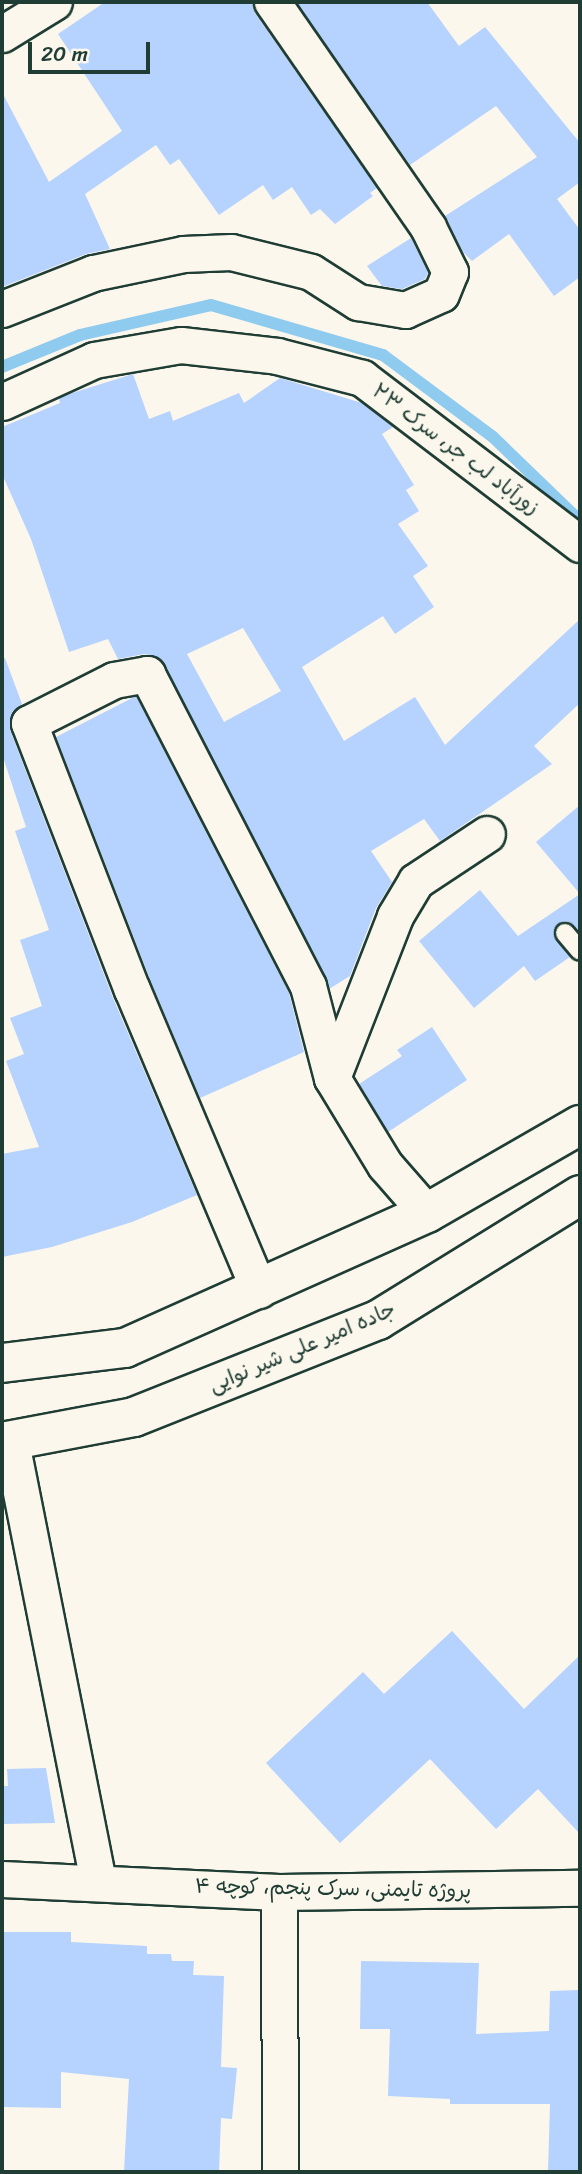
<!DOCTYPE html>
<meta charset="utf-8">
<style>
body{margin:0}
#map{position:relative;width:582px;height:2174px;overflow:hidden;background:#fbf7ec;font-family:Sriracha,"Playpen Sans Arabic",sans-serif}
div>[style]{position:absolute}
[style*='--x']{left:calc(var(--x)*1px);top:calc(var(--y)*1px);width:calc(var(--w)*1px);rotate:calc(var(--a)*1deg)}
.stream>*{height:12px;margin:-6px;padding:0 6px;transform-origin:6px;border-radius:6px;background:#8fcaef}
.building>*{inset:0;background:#b6d2ff}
.roads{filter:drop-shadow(2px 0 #1f3d34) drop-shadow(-2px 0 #1f3d34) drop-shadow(0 2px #1f3d34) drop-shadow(0 -2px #1f3d34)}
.lane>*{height:18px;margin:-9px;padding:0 9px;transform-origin:9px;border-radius:9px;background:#fbf7ec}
.street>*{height:35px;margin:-17.5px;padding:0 17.5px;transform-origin:17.5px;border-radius:17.5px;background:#fbf7ec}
.secondary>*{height:38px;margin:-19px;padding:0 19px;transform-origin:19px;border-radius:19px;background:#fbf7ec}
span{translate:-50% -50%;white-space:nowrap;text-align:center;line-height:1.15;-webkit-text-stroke:6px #fbf7ec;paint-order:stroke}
.street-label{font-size:21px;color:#1f3d34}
.frame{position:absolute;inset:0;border:4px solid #1f3d34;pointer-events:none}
.scale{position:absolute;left:28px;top:42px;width:122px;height:32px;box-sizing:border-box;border:4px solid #1f3d34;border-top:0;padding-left:9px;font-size:21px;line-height:24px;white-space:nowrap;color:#1f3d34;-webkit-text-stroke:5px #fbf7ec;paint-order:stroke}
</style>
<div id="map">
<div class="stream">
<i style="--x:2;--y:367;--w:84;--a:-22.3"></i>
<i style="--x:80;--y:335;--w:134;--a:-12.9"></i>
<i style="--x:211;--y:305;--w:179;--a:16.2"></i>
<i style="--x:383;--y:355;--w:137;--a:36.7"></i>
<i style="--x:493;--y:437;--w:121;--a:44"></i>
</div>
<div class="building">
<i style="clip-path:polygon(105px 2px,252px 2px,255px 13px,377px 188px,370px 193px,373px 196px,335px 224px,320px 209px,311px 215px,292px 187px,273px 200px,263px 185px,219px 215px,179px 159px,170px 165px,156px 145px,85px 194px,110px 249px,86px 254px,2px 287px,2px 92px,49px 182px,122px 131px,58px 34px)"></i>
<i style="clip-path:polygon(296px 2px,427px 2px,459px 46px,485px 27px,580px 143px,580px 182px,557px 199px,580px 230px,580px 277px,554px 296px,509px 234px,472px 261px,463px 252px,445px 216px,537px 157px,496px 106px,410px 165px)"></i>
<i style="clip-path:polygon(411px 238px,428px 273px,425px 279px,402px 289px,382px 286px,367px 266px)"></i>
<i style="clip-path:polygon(evenodd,133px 374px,149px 419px,170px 411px,173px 421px,239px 393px,244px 403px,280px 378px,362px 403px,393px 427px,382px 434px,414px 485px,406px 490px,419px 511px,398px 524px,428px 566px,413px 576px,434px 607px,395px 634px,383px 616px,302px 667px,344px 741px,415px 697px,445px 745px,580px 619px,580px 703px,534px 746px,552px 764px,440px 841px,424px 819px,371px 851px,392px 882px,376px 908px,350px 976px,329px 989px,164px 664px,155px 656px,144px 654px,118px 659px,108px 639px,69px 652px,31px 539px,2px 474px,2px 427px,60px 403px,59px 398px,69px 394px,133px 374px,243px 628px,281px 691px,224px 722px,187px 654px,243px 628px)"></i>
<i style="clip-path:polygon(5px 658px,22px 704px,12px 712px,10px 730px,113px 998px,197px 1195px,132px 1222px,52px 1247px,2px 1257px,2px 1154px,39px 1147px,6px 1061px,24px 1054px,10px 1018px,42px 1006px,20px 940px,49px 930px,15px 831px,26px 827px,2px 754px,2px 659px)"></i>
<i style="clip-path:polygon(136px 696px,289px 993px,304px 1052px,200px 1098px,151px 982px,56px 737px)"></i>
<i style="clip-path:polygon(580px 805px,580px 894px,536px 842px)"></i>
<i style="clip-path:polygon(480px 890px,518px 936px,580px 894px,580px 934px,570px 923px,558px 924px,554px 936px,570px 957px,535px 981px,524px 966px,474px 1008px,419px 941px)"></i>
<i style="clip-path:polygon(432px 1027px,467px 1080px,388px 1132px,359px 1084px,402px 1056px,397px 1050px)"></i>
<i style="clip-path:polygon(452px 1631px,524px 1709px,580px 1655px,580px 1834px,538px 1789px,496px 1829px,430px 1759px,340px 1843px,266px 1763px,363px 1672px,384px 1694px)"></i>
<i style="clip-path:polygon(46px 1768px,55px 1823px,2px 1824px,2px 1786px,8px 1786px,7px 1769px)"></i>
<i style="clip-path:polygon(2px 1932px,71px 1932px,71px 1942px,147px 1946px,147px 1954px,171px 1954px,172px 1961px,194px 1961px,193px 1975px,224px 1976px,221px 2067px,237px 2068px,232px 2119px,221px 2118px,219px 2172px,124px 2171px,129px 2079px,61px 2072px,61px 2108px,2px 2107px)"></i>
<i style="clip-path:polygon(361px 1961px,479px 1963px,476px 2034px,549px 2031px,550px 1991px,580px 1990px,580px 2172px,548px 2171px,550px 2104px,450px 2104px,450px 2099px,388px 2096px,390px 2029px,360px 2029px)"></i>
</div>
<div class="roads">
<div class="lane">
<i style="--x:565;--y:933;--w:23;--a:50"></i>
</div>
<div class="street">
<i style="--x:2;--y:34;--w:61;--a:-31.6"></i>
<i style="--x:2;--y:309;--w:98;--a:-21.6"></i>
<i style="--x:93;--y:273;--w:92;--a:-11.9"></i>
<i style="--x:183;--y:254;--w:48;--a:-2.4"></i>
<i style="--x:231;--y:252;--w:82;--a:14"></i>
<i style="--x:311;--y:272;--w:56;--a:32.6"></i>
<i style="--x:358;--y:302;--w:48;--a:9.7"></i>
<i style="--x:405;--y:310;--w:39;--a:-24"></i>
<i style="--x:441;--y:294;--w:24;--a:-68"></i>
<i style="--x:450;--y:272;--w:50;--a:-116.1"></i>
<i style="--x:428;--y:227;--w:274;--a:-124.7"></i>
<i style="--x:2;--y:402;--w:101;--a:-24.5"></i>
<i style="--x:94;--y:360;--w:88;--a:-9.8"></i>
<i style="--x:181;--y:345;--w:97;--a:6.5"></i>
<i style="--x:277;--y:356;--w:88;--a:14.5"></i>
<i style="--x:362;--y:378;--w:274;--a:37.3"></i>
<i style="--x:332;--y:1078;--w:174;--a:-68.7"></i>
<i style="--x:395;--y:916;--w:41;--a:-59"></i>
<i style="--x:416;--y:881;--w:85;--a:-33.5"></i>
<i style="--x:259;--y:1290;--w:326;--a:-112.9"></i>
<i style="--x:132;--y:990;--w:286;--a:-111.1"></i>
<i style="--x:29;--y:723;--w:95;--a:-26.8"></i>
<i style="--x:114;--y:680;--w:34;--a:-10"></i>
<i style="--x:147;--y:674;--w:351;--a:62.7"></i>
<i style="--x:308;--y:986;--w:95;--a:75.4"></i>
<i style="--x:332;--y:1078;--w:102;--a:58.7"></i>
<i style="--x:385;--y:1165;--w:64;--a:48.8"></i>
<i style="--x:11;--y:1442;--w:448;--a:78.8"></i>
<i style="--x:2;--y:1879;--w:277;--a:2.7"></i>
<i style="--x:279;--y:1892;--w:301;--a:-0.8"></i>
<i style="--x:279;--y:1892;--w:280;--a:89.8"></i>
</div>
<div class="secondary">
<i style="--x:2;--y:1363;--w:124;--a:-7"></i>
<i style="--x:125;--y:1348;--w:331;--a:-24.1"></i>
<i style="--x:427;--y:1213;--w:177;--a:-29.9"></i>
<i style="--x:2;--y:1442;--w:134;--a:-10.7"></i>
<i style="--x:134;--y:1417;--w:263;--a:-21.7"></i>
<i style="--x:378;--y:1320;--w:238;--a:-31.7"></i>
</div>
</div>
<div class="street-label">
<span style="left:456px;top:449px;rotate:37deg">زورآباد لب جر، سرک ۲۳</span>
<span style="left:302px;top:1347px;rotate:-23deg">جاده امیر علی شیر نوایی</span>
<span style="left:333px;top:1888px;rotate:1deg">پروژه تایمنی، سرک پنجم، کوچه ۴</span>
</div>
<div class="frame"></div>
<div class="scale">20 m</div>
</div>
